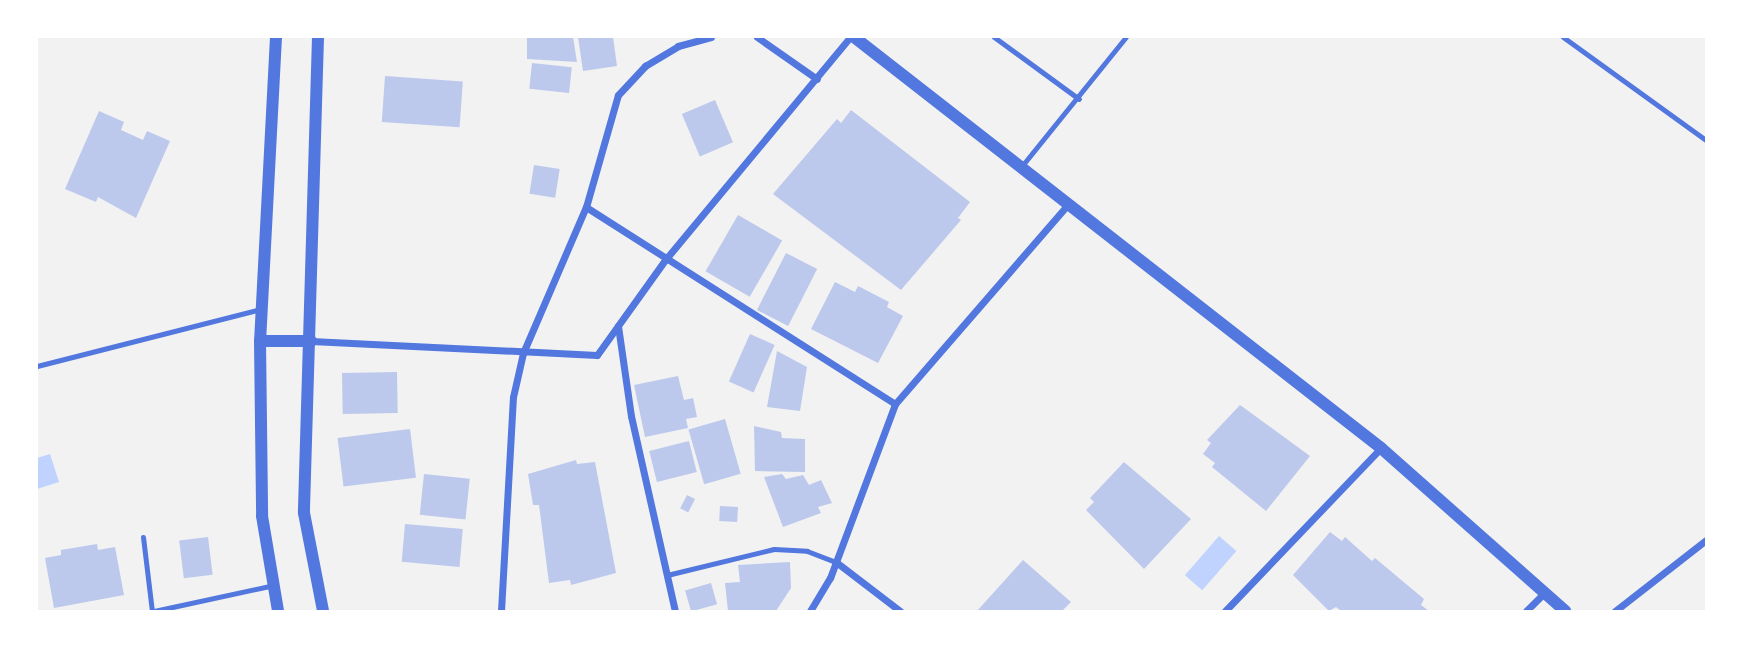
<!DOCTYPE html>
<style>
body{margin:0}
#map{position:relative;width:1743px;height:648px;overflow:hidden;background:#f2f2f2;font-family:Raleway,sans-serif}
div>[style]{position:absolute}
[style*='--x']{left:calc(var(--x)*1px);top:calc(var(--y)*1px);width:calc(var(--w)*1px);rotate:calc(var(--a)*1deg)}
.water>*{inset:0;background:#bfd3fe;transform-origin:0 0}
.building>*{inset:0;background:#bdc9ec;transform-origin:0 0}
.service>*{height:5px;margin:-2.5px;padding:0 2.5px;transform-origin:2.5px;border-radius:2.5px;background:#5277de}
.minor>*{height:7px;margin:-3.5px;padding:0 3.5px;transform-origin:3.5px;border-radius:3.5px;background:#5277de}
.tertiary>*{height:12px;margin:-6px;padding:0 6px;transform-origin:6px;border-radius:6px;background:#5277de}
span{translate:-50% -50%;white-space:nowrap;text-align:center;line-height:1.15;-webkit-text-stroke:5px #fff;paint-order:stroke}
.frame{position:absolute;inset:0;border:38px solid #fff;pointer-events:none}
</style>
<div id="map">
<div class="water">
<i style="clip-path:polygon(50px 454px,59px 482px,37px 489px,37px 458px)"></i>
<i style="left:1219px;top:536px;width:23px;height:52px;rotate:41deg"></i>
</div>
<div class="building">
<i style="clip-path:polygon(527px 37px,573px 37px,577px 62px,527px 59px)"></i>
<i style="clip-path:polygon(578px 37px,613px 37px,617px 66px,583px 71px)"></i>
<i style="left:532px;top:63px;width:40px;height:26px;rotate:6deg"></i>
<i style="left:385px;top:76px;width:78px;height:46px;rotate:4deg"></i>
<i style="left:715px;top:100px;width:46px;height:36px;rotate:67deg"></i>
<i style="clip-path:polygon(851px 110px,970px 202px,958px 218px,961px 220px,901px 290px,773px 194px,837px 119px,841px 123px)"></i>
<i style="clip-path:polygon(99px 111px,124px 122px,121px 130px,143px 140px,147px 131px,170px 141px,136px 218px,98px 197px,96px 202px,65px 189px)"></i>
<i style="left:534px;top:165px;width:26px;height:29px;rotate:9deg"></i>
<i style="left:738px;top:215px;width:51px;height:65px;rotate:30deg"></i>
<i style="left:786px;top:253px;width:35px;height:64px;rotate:27deg"></i>
<i style="clip-path:polygon(835px 282px,855px 292px,858px 286px,889px 302px,887px 307px,903px 316px,878px 363px,811px 329px)"></i>
<i style="left:750px;top:334px;width:27px;height:52px;rotate:24deg"></i>
<i style="clip-path:polygon(777px 351px,807px 367px,800px 411px,767px 407px)"></i>
<i style="left:397px;top:372px;width:41px;height:55px;rotate:89deg"></i>
<i style="clip-path:polygon(678px 376px,684px 400px,693px 398px,697px 417px,686px 419px,688px 428px,645px 437px,634px 385px)"></i>
<i style="clip-path:polygon(1240px 405px,1310px 456px,1266px 511px,1212px 467px,1215px 463px,1203px 454px,1211px 443px,1207px 440px)"></i>
<i style="left:725px;top:419px;width:57px;height:38px;rotate:74deg"></i>
<i style="clip-path:polygon(754px 426px,781px 432px,782px 438px,805px 439px,805px 472px,755px 471px)"></i>
<i style="left:410px;top:429px;width:49px;height:73px;rotate:83deg"></i>
<i style="left:689px;top:441px;width:32px;height:41px;rotate:76deg"></i>
<i style="clip-path:polygon(576px 460px,577px 464px,595px 462px,616px 573px,571px 585px,570px 580px,549px 583px,539px 505px,533px 505px,528px 474px)"></i>
<i style="clip-path:polygon(1124px 462px,1191px 519px,1144px 569px,1086px 510px,1094px 502px,1090px 498px)"></i>
<i style="left:424px;top:474px;width:46px;height:41px;rotate:6deg"></i>
<i style="clip-path:polygon(782px 474px,786px 479px,803px 475px,809px 485px,821px 480px,832px 503px,818px 507px,821px 513px,783px 527px,764px 477px)"></i>
<i style="left:687px;top:495px;width:9px;height:15px;rotate:27deg"></i>
<i style="left:720px;top:506px;width:18px;height:15px;rotate:3deg"></i>
<i style="left:405px;top:524px;width:58px;height:38px;rotate:5deg"></i>
<i style="clip-path:polygon(1330px 532px,1342px 541px,1345px 537px,1372px 561px,1375px 558px,1424px 599px,1421px 605px,1429px 611px,1341px 611px,1336px 607px,1329px 611px,1293px 575px)"></i>
<i style="left:208px;top:537px;width:38px;height:29px;rotate:83deg"></i>
<i style="clip-path:polygon(97px 544px,98px 550px,115px 547px,124px 595px,54px 608px,45px 558px,61px 555px,61px 550px)"></i>
<i style="clip-path:polygon(1023px 560px,1071px 602px,1062px 611px,977px 611px)"></i>
<i style="clip-path:polygon(790px 562px,791px 588px,776px 611px,728px 611px,725px 583px,740px 582px,738px 565px)"></i>
<i style="left:711px;top:583px;width:22px;height:27px;rotate:74deg"></i>
</div>
<div class="service">
<i style="--x:994;--y:37;--w:105;--a:36.1"></i>
<i style="--x:1563;--y:37;--w:176;--a:35.8"></i>
<i style="--x:1021;--y:167;--w:167;--a:-51.1"></i>
<i style="--x:37;--y:366;--w:231;--a:-14.3"></i>
<i style="--x:143;--y:537;--w:75;--a:83.1"></i>
<i style="--x:667;--y:575;--w:110;--a:-13.7"></i>
<i style="--x:774;--y:549;--w:33;--a:3"></i>
<i style="--x:807;--y:551;--w:31;--a:21"></i>
<i style="--x:154;--y:611;--w:123;--a:-12.2"></i>
</div>
<div class="minor">
<i style="--x:757;--y:37;--w:73;--a:35"></i>
<i style="--x:586;--y:207;--w:366;--a:32.5"></i>
<i style="--x:618;--y:326;--w:91;--a:81.8"></i>
<i style="--x:631;--y:416;--w:200;--a:77.3"></i>
<i style="--x:311;--y:341;--w:286;--a:2.8"></i>
<i style="--x:597;--y:355;--w:117;--a:-54.4"></i>
<i style="--x:665;--y:260;--w:290;--a:-50.3"></i>
<i style="--x:836;--y:562;--w:81;--a:37.4"></i>
<i style="--x:501;--y:611;--w:214;--a:-86.8"></i>
<i style="--x:513;--y:397;--w:45;--a:-77.2"></i>
<i style="--x:523;--y:353;--w:159;--a:-66.7"></i>
<i style="--x:586;--y:207;--w:116;--a:-74.1"></i>
<i style="--x:618;--y:95;--w:40;--a:-47"></i>
<i style="--x:645;--y:66;--w:39;--a:-31"></i>
<i style="--x:678;--y:46;--w:34;--a:-15"></i>
<i style="--x:810;--y:611;--w:39;--a:-59"></i>
<i style="--x:830;--y:578;--w:186;--a:-69.5"></i>
<i style="--x:895;--y:404;--w:264;--a:-49.1"></i>
<i style="--x:1225;--y:611;--w:226;--a:-46.3"></i>
<i style="--x:1526;--y:611;--w:27;--a:-45"></i>
<i style="--x:1615;--y:611;--w:115;--a:-38"></i>
</div>
<div class="tertiary">
<i style="--x:276;--y:37;--w:304;--a:93"></i>
<i style="--x:260;--y:341;--w:175;--a:89.3"></i>
<i style="--x:262;--y:516;--w:96;--a:80.4"></i>
<i style="--x:318;--y:37;--w:476;--a:91.7"></i>
<i style="--x:304;--y:513;--w:100;--a:79"></i>
<i style="--x:854;--y:37;--w:668;--a:37.95"></i>
<i style="--x:1381;--y:448;--w:246;--a:41.5"></i>
<i style="--x:260;--y:341;--w:51;--a:0"></i>
</div>
<div class="frame"></div>
</div>
